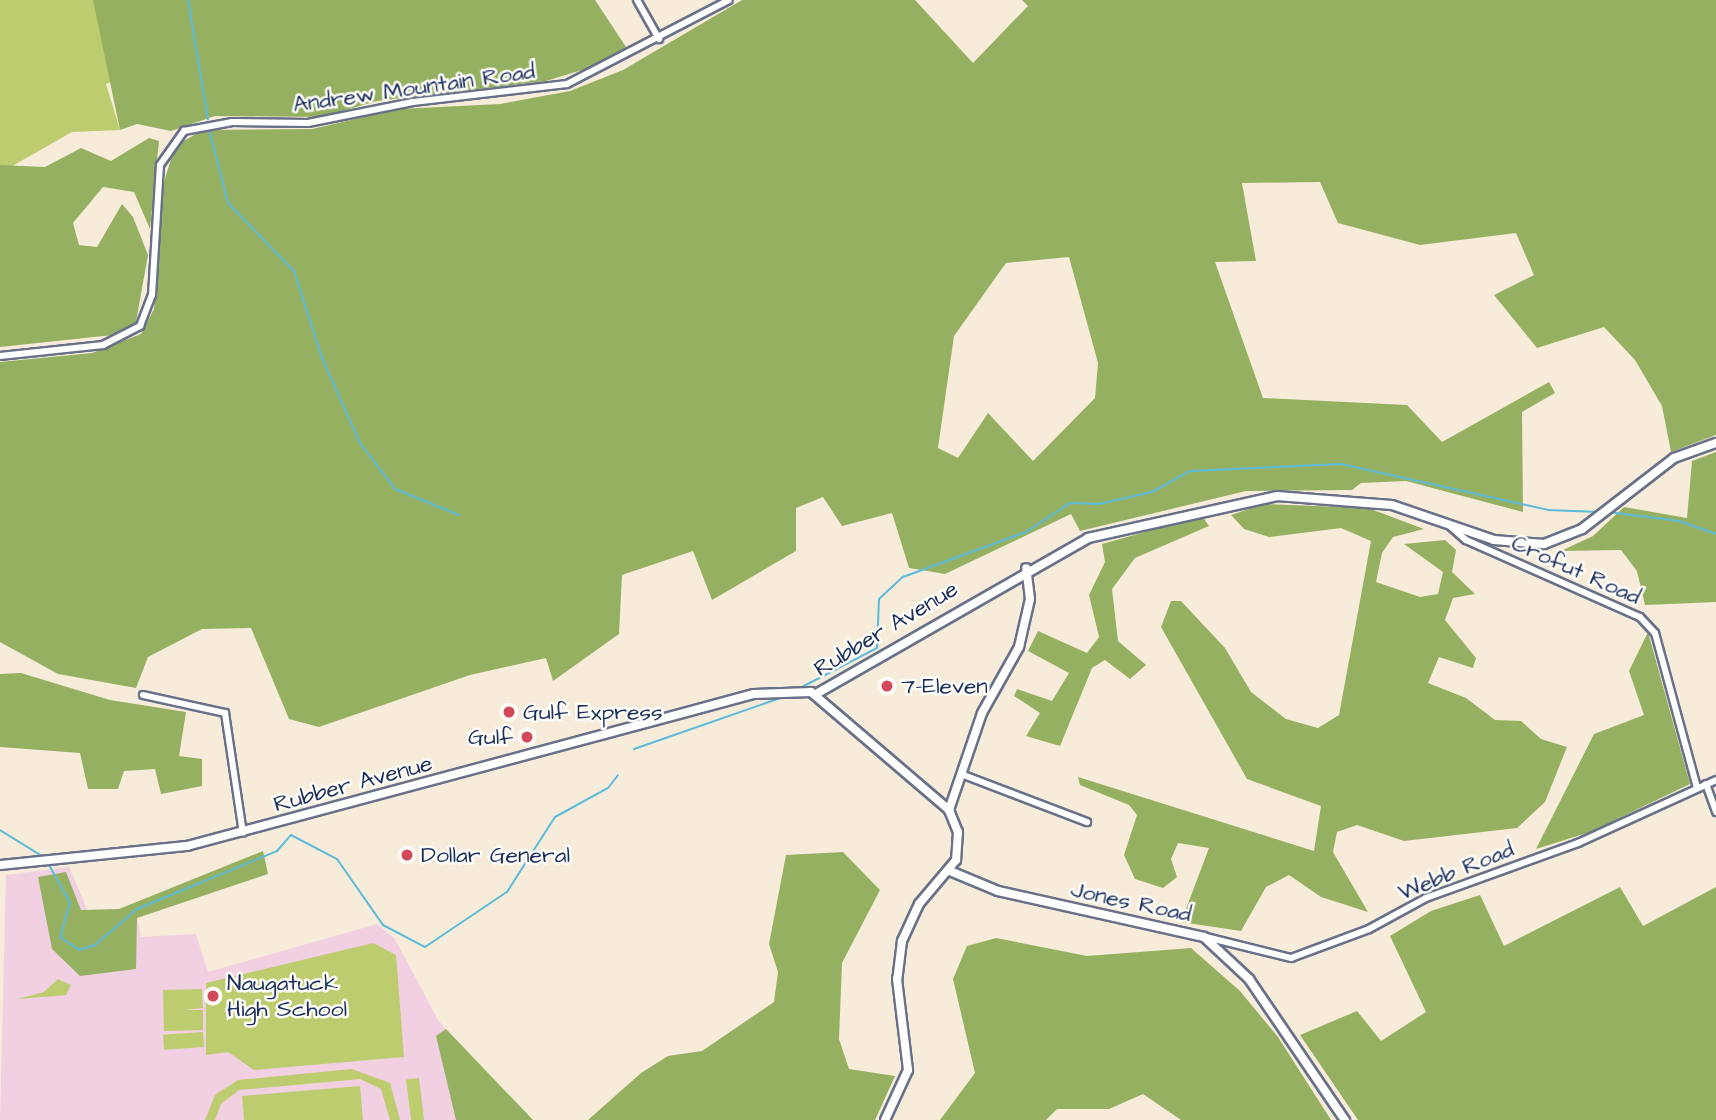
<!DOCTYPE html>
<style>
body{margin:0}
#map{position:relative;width:1716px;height:1120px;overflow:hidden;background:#f7ecda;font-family:"Architects Daughter",sans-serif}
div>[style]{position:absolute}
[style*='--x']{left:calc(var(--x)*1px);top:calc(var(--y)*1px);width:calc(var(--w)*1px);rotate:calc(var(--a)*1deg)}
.built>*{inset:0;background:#f1d0e2}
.green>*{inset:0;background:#bdcc6f;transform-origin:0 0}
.forest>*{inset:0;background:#96b062}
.stream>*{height:2px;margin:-1px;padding:0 1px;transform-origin:1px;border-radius:1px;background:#5cbada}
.roads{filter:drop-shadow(2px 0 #687189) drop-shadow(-2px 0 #687189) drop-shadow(0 2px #687189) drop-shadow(0 -2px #687189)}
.minor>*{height:6px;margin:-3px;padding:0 3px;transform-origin:3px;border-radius:3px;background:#fff}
.tertiary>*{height:8px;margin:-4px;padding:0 4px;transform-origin:4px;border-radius:4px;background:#fff}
.dots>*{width:19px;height:19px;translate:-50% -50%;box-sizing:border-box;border:4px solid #fdfcf7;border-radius:50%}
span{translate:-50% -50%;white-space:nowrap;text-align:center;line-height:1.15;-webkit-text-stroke:5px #fdfcf7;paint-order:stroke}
.street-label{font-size:23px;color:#1b2f5e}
.poi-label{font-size:23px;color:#1b2f5e}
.left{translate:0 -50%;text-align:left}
.right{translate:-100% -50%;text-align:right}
</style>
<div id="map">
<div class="built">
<i style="clip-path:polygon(69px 867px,97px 932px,137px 918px,141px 937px,196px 934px,208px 972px,377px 924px,395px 939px,438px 1020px,522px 1120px,0 1120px,6px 875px)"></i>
</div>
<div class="green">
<i style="clip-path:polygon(0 0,101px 0,119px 79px,106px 84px,120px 130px,72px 132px,0 173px)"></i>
<i style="clip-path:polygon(373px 943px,396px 955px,404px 1057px,254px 1070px,228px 1052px,206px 1055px,206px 983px)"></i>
<i style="clip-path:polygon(58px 979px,71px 985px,66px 995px,18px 999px,44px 992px)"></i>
<i style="clip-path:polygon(202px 989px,203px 1008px,184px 1010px,203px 1010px,203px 1030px,164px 1031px,163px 990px)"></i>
<i style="left:203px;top:1032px;width:15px;height:40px;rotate:86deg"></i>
<i style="clip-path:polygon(352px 1069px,390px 1083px,400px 1120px,390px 1120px,381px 1089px,360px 1079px,239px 1090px,221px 1104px,215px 1120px,205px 1120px,215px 1095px,238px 1080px)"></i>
<i style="left:419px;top:1078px;width:42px;height:13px;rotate:83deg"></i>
<i style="clip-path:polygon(360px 1086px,363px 1120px,244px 1120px,242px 1096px)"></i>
</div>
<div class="forest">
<i style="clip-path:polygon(93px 0,595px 0,626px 47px,595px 66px,546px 81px,377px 101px,321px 117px,215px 116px,171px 131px,137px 124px,120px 130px)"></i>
<i style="clip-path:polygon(evenodd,742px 0,915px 0,973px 63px,1028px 6px,1022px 0,1716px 0,1716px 435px,1671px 452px,1662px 406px,1635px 360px,1604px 327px,1537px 348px,1494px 295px,1534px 275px,1516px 233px,1420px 245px,1338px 223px,1320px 182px,1242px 183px,1256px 261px,1215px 262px,1263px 398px,1407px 405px,1442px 442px,1549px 382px,1555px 393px,1522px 412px,1523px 512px,1406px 481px,1361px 483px,1352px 490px,1246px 491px,1080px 531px,1071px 514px,945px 574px,909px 568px,892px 513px,842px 526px,823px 497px,796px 508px,796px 551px,712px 600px,693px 551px,622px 575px,619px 634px,553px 681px,546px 658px,470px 675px,319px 727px,289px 719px,251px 628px,202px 629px,148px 657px,136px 688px,58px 674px,0 642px,0 362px,92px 353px,141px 334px,154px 309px,163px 185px,175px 146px,203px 130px,312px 129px,399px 109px,500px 104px,570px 91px,623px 70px,742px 0,1069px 257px,1098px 363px,1095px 398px,1033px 461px,988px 413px,958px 458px,938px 448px,954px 336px,1006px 263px,1069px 257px)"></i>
<i style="clip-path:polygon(149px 138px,159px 141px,150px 229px,134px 192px,103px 187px,73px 223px,79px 245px,97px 247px,122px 204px,133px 217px,148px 255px,136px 322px,113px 335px,0 347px,0 165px,45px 167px,81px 148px,111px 161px)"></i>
<i style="clip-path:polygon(1716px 452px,1716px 602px,1645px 605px,1637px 571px,1621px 550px,1561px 551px,1593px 536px,1624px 507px,1687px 518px,1692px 461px)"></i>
<i style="clip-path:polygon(1264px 504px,1368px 508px,1424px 529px,1393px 537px,1382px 553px,1376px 582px,1420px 597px,1438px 594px,1443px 572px,1404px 544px,1445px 540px,1456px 550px,1452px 572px,1475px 594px,1453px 598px,1445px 620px,1476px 658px,1473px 668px,1439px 657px,1428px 683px,1466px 698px,1495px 720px,1521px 721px,1541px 739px,1567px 747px,1545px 802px,1517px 828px,1404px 841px,1357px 825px,1337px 832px,1333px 852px,1368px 912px,1321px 897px,1289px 875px,1266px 887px,1241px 931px,1181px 922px,1209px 848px,1178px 843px,1171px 859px,1177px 877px,1163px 888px,1135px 879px,1124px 855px,1137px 815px,1129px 805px,1080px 785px,1078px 777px,1314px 851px,1321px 806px,1247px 779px,1161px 627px,1171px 601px,1181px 601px,1225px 648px,1251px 692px,1286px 719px,1318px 728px,1339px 715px,1371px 541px,1341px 528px,1269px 537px,1244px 529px,1231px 515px)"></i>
<i style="clip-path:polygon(1202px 516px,1209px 526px,1135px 558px,1112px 589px,1118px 641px,1146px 665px,1130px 679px,1105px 660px,1092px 668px,1060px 746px,1026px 736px,1040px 713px,1014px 696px,1017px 689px,1052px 701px,1069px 673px,1028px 651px,1038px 631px,1087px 653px,1099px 637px,1089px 595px,1105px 562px,1102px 544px)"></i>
<i style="clip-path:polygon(1648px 632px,1690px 784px,1590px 832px,1536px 849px,1594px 734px,1644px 715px,1629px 671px)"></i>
<i style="clip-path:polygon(21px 673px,110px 700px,186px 712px,179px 756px,202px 759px,202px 786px,161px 794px,155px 769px,124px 771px,118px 789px,88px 789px,80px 753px,0 747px,0 674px)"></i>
<i style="clip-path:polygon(263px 851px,268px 874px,137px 918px,136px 969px,80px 976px,52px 949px,38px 877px,66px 872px,81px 910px,119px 909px)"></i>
<i style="clip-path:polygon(843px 852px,880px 890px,842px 963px,839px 1039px,849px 1069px,895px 1076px,875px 1120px,588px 1120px,641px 1073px,668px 1056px,702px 1051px,774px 1002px,778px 972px,769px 944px,786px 855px)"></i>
<i style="clip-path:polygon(1620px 887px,1643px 926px,1716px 887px,1716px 1120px,1358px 1120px,1300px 1035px,1357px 1011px,1381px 1041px,1426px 1012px,1390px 936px,1431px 911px,1480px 895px,1504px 946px)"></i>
<i style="clip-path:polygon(996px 938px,1087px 956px,1191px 948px,1240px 991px,1278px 1037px,1331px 1120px,1181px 1120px,1143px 1094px,1109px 1109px,1057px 1109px,1046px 1120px,940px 1120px,975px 1073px,953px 979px,967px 946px)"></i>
<i style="clip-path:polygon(446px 1029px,533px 1120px,456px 1120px,436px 1036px)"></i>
</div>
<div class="stream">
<i style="--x:188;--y:0;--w:121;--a:80.5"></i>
<i style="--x:209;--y:130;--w:75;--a:75.4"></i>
<i style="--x:228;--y:203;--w:95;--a:45.9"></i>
<i style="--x:294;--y:271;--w:91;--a:72.2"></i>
<i style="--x:322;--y:358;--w:93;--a:65.9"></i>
<i style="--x:360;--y:443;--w:58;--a:52.7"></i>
<i style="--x:395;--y:489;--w:69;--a:22.1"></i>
<i style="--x:1608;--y:512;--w:72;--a:7.2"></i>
<i style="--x:1679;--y:521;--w:39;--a:19"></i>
<i style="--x:800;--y:688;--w:87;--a:-27.5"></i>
<i style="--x:877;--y:648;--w:49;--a:-87.7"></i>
<i style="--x:879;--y:599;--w:33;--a:-43"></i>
<i style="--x:903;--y:577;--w:131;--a:-20.1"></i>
<i style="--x:1026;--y:532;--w:53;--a:-33.4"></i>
<i style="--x:1070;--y:503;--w:29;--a:2"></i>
<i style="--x:1099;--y:504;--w:54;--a:-12.8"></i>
<i style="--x:1152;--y:492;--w:43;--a:-28.9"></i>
<i style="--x:1190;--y:471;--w:151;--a:-2.7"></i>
<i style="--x:1341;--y:464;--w:212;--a:12.5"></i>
<i style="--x:1548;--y:510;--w:51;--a:2.2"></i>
<i style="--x:634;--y:749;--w:161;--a:-19.2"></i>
<i style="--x:0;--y:830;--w:49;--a:31.8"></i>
<i style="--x:48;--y:863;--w:46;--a:61.2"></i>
<i style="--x:70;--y:903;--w:35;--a:106"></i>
<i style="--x:60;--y:937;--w:23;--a:34"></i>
<i style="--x:79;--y:950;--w:17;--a:-17"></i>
<i style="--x:95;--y:945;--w:55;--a:-40.6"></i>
<i style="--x:137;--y:909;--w:152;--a:-22.5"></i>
<i style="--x:277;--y:851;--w:21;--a:-49"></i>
<i style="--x:291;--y:835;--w:52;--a:27.6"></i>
<i style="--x:337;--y:859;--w:80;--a:55.1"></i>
<i style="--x:383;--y:925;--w:47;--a:27.6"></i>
<i style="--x:425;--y:947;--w:99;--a:-33.9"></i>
<i style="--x:507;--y:892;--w:89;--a:-57.4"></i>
<i style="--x:555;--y:817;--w:60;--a:-28.7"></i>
<i style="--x:608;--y:788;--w:16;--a:-52"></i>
</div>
<div class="roads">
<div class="minor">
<i style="--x:637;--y:0;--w:45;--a:60.6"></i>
<i style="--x:0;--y:356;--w:104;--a:-6.1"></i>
<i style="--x:103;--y:345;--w:42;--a:-27.2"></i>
<i style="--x:140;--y:326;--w:33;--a:-69"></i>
<i style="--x:152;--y:295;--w:130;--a:-86.5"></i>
<i style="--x:160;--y:165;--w:42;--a:-54.8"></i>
<i style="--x:184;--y:131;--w:49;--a:-10.6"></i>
<i style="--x:232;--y:122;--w:76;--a:0.8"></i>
<i style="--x:308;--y:123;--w:107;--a:-11.3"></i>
<i style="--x:413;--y:102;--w:155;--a:-6.7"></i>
<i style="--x:567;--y:84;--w:182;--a:-27.4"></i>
<i style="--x:1451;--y:527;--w:20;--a:41"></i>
<i style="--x:1466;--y:540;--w:190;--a:23.9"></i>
<i style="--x:1640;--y:617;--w:22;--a:47"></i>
<i style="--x:1655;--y:633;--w:161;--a:74.8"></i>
<i style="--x:143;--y:695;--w:84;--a:12.4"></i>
<i style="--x:225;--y:713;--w:121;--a:81.5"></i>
<i style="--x:961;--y:774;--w:135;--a:20.9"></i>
<i style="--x:1706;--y:784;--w:30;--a:70"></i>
<i style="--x:1206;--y:937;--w:88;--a:13.9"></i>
<i style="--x:1291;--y:958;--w:83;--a:-20.4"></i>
<i style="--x:1369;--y:929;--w:65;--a:-28.5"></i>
<i style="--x:1426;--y:898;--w:162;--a:-19.9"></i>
<i style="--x:1578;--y:843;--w:152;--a:-24.5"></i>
</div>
<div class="tertiary">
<i style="--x:816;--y:694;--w:314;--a:-29.8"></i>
<i style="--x:1088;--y:538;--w:194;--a:-12.5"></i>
<i style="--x:1277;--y:496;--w:115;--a:4.5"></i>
<i style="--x:1392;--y:505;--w:108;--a:18.9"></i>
<i style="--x:1494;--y:540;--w:50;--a:4.6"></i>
<i style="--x:1544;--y:544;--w:41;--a:-21.5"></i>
<i style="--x:1582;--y:529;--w:116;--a:-37.7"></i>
<i style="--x:1674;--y:458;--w:45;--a:-19.7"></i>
<i style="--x:949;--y:810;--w:102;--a:-71.2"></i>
<i style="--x:982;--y:713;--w:76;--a:-60.7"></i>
<i style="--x:1019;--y:647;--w:49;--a:-77.1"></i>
<i style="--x:1030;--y:599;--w:31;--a:-97"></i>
<i style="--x:0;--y:865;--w:188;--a:-5.8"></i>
<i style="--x:187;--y:846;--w:587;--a:-15.01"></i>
<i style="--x:754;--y:694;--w:57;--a:-2"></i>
<i style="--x:811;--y:692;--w:182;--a:40.5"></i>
<i style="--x:949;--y:810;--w:24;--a:68"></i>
<i style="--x:958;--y:832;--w:28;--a:94"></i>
<i style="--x:956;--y:860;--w:57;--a:130.1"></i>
<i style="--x:919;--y:904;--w:41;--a:114.7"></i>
<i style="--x:902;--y:941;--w:38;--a:97"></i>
<i style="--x:897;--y:979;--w:92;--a:83.1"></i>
<i style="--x:908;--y:1070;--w:55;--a:114.7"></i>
<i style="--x:950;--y:871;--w:52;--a:22.6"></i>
<i style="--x:998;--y:891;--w:211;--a:12.6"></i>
<i style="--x:1204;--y:937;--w:62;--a:43"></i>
<i style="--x:1249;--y:979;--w:171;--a:55.8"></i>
</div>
</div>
<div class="dots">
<i style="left:887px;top:686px;background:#d1495b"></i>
<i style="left:509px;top:712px;background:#d1495b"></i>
<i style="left:527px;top:737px;background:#d1495b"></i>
<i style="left:407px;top:855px;background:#d1495b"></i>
<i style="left:213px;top:996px;background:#d1495b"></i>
</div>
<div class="street-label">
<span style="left:414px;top:88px;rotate:-8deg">Andrew Mountain Road</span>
<span style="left:1576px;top:570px;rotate:24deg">Crofut Road</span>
<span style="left:886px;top:629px;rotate:-31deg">Rubber Avenue</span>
<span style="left:353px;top:784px;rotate:-15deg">Rubber Avenue</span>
<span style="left:1456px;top:871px;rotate:-22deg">Webb Road</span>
<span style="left:1131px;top:902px;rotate:12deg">Jones Road</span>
</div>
<div class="poi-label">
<span class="left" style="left:901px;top:686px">7-Eleven</span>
<span class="left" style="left:523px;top:712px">Gulf Express</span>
<span class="right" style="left:513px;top:737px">Gulf</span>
<span class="left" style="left:421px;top:855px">Dollar General</span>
<span class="left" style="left:227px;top:996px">Naugatuck<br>High School</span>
</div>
</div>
